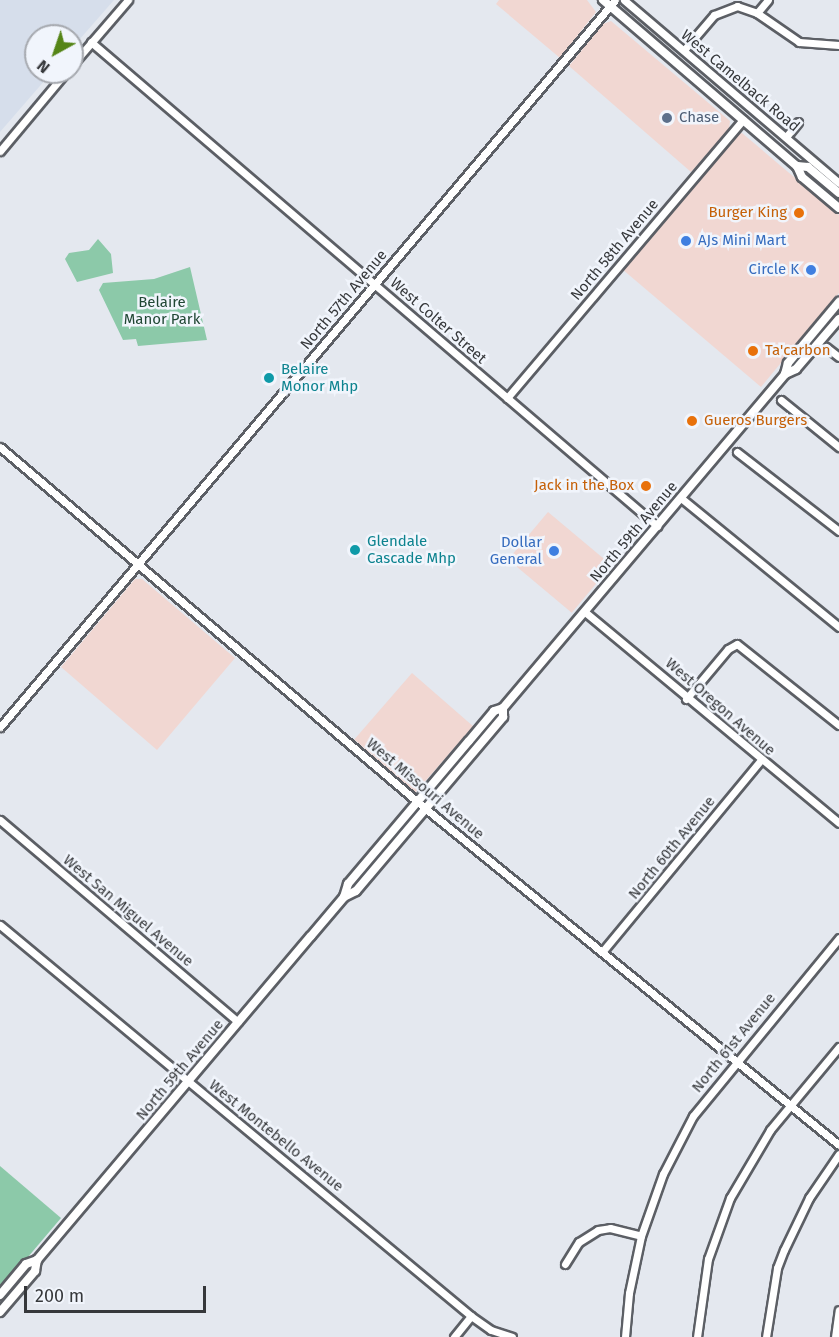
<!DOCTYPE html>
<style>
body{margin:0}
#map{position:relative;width:839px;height:1337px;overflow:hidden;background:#e4e8ef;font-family:"Fira Sans",sans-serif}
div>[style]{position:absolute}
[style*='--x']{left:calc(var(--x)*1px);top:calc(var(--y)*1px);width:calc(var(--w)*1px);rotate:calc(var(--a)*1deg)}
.commercial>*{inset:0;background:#f1d7d2;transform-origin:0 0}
.built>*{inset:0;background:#d6deeb}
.green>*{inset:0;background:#8cc9a9}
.roads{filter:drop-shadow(2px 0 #5c5f65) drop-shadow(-2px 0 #5c5f65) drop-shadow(0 2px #5c5f65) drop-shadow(0 -2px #5c5f65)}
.minor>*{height:7px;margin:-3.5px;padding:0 3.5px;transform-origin:3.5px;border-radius:3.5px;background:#fff}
.major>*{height:8px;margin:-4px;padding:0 4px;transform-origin:4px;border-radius:4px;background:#fff}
.dots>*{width:16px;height:16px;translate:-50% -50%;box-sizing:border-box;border:3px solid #f1f5fc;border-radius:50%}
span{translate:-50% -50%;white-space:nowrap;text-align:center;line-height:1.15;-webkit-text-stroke:5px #f1f5fc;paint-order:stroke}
.street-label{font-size:15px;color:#36383b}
.service-label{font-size:15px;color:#4e5e75}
.left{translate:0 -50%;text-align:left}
.food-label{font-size:15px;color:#c56008}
.right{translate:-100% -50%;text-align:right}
.shop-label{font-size:15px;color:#366cbe}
.park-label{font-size:15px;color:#204734}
.culture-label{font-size:15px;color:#0d838f}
.north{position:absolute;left:24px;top:24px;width:60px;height:60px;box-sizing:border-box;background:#f1f5fc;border:2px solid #a6a9af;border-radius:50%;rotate:220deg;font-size:16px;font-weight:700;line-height:24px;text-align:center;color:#36383b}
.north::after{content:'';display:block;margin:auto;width:21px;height:27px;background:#558517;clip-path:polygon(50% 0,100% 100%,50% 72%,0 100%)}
.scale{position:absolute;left:24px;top:1286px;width:182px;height:27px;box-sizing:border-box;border:3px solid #36383b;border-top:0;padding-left:8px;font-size:18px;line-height:21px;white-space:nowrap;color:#36383b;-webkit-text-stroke:4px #f1f5fc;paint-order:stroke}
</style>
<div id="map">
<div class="commercial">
<i style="clip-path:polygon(499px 0,587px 0,596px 12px,560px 58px,496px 4px)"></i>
<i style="clip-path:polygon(611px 21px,730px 121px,729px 129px,691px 172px,569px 66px,603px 24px)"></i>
<i style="clip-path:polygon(742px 133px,839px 215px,839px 293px,761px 387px,622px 269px,737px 134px)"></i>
<i style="left:548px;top:512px;width:83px;height:62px;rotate:40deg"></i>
<i style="clip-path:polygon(135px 579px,142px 579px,235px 658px,157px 750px,61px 667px)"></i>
<i style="left:412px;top:673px;width:81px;height:88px;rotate:41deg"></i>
</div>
<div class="built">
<i style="clip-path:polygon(0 0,114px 0,72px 48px,72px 36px,36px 36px,36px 72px,52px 72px,0 132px)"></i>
</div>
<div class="green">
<i style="clip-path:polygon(98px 239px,111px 254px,113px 273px,77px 282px,65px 259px,69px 253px,89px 250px)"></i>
<i style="clip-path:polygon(190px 267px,207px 340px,138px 346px,136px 339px,123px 340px,99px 290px,103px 283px,154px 279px)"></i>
<i style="clip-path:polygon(0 1166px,61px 1218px,0 1290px)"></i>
</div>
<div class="roads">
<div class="minor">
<i style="--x:624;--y:0;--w:282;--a:40.4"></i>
<i style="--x:757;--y:13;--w:17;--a:-50"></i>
<i style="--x:91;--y:42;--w:745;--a:40.53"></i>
<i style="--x:684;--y:50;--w:46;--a:-49.4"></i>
<i style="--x:714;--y:15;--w:25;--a:-21"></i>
<i style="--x:737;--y:6;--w:21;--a:19"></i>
<i style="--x:757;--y:13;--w:51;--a:34.6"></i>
<i style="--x:799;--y:42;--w:40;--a:4.3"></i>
<i style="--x:72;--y:65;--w:86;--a:-49.3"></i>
<i style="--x:786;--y:137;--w:19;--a:-51"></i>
<i style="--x:0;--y:151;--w:103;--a:-50.1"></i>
<i style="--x:826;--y:347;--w:16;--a:38"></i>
<i style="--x:507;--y:398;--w:365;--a:-49.7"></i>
<i style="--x:781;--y:400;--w:75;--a:39"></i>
<i style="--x:0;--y:447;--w:559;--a:40.36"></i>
<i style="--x:426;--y:809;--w:532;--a:39.13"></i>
<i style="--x:737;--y:452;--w:129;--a:37.8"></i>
<i style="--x:681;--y:498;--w:204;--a:39.2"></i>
<i style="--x:585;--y:612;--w:330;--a:39.7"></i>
<i style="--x:686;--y:699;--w:65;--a:-50"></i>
<i style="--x:728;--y:649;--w:10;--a:-29"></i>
<i style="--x:737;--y:644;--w:130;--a:38.5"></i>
<i style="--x:0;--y:727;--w:952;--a:-49.77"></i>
<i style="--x:0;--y:820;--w:312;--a:40.3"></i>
<i style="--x:0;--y:925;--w:612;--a:39.7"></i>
<i style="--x:471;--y:1316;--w:24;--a:35"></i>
<i style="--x:491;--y:1330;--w:22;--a:18"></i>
<i style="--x:602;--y:952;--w:249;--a:-50.4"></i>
<i style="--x:565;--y:1264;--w:26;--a:-58"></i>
<i style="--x:579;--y:1242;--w:22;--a:-32"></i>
<i style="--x:598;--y:1230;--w:12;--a:-9"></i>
<i style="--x:610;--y:1228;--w:32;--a:14"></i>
<i style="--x:454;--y:1337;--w:27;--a:-51"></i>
<i style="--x:625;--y:1337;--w:44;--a:-84.8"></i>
<i style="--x:629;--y:1293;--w:58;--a:-78.1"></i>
<i style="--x:641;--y:1236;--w:66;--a:-70.5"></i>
<i style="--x:663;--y:1174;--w:65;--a:-62.7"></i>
<i style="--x:693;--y:1116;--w:230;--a:-50.6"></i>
<i style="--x:697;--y:1337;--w:79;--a:-82"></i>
<i style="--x:708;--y:1259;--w:65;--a:-70.2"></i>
<i style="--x:730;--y:1198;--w:79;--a:-59.5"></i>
<i style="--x:770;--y:1130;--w:108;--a:-50.3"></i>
<i style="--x:766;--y:1337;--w:70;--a:-80.9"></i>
<i style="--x:777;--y:1268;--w:19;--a:-69"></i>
<i style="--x:784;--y:1250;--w:58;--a:-64.3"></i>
<i style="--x:809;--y:1198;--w:53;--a:-55.7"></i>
<i style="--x:835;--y:1337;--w:27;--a:-82"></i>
</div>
<div class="major">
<i style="--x:603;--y:0;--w:255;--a:40.6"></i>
<i style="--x:797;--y:166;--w:12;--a:66"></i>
<i style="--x:802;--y:177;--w:48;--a:40"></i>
<i style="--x:797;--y:166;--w:11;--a:5"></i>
<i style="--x:808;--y:167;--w:40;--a:40"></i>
<i style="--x:785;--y:374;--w:12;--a:-24"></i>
<i style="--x:796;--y:369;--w:66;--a:-49.3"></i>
<i style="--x:344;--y:897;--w:13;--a:-27"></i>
<i style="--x:356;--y:891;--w:228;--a:-49.8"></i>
<i style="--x:503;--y:717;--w:9;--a:-90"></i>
<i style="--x:0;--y:1295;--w:40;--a:-50"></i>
<i style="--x:26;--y:1264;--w:12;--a:-20"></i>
<i style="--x:37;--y:1260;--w:424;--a:-49.8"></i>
<i style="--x:311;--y:936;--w:51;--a:-49.8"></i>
<i style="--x:344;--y:897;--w:14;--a:-73"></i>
<i style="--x:348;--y:884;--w:187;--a:-49.8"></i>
<i style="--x:469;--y:741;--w:39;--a:-50"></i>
<i style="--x:494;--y:711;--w:9;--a:-18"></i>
<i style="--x:503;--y:708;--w:437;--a:-49.8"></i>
<i style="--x:785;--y:374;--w:11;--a:-75"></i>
<i style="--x:788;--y:363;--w:80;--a:-50.1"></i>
<i style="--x:0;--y:1312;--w:54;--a:-49.5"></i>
<i style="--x:35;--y:1271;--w:11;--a:-80"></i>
</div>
</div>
<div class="dots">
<i style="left:667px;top:118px;background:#5c6f8a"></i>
<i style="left:799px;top:213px;background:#e8710a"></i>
<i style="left:686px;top:241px;background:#3f7fe0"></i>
<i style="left:811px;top:270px;background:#3f7fe0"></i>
<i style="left:753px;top:351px;background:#e8710a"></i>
<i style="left:269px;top:378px;background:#0f9aa8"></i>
<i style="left:692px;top:421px;background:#e8710a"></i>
<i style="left:646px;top:486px;background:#e8710a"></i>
<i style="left:355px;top:550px;background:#0f9aa8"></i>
<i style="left:554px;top:551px;background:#3f7fe0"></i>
</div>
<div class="street-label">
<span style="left:740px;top:81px;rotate:40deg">West Camelback Road</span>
<span style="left:615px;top:250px;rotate:-50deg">North 58th Avenue</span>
<span style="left:344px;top:300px;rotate:-50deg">North 57th Avenue</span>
<span style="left:438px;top:321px;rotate:41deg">West Colter Street</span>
<span style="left:634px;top:532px;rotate:-50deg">North 59th Avenue</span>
<span style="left:720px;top:707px;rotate:41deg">West Oregon Avenue</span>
<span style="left:425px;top:789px;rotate:40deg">West Missouri Avenue</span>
<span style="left:672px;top:848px;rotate:-51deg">North 60th Avenue</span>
<span style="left:128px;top:911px;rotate:40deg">West San Miguel Avenue</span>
<span style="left:734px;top:1043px;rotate:-51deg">North 61st Avenue</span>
<span style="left:180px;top:1070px;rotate:-50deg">North 59th Avenue</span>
<span style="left:276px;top:1136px;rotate:39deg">West Montebello Avenue</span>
</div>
<div class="service-label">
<span class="left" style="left:679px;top:118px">Chase</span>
</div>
<div class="food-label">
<span class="right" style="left:787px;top:213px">Burger King</span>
<span class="left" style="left:765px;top:351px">Ta'carbon</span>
<span class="left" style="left:704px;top:421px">Gueros Burgers</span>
<span class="right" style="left:634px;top:486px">Jack in the Box</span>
</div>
<div class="shop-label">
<span class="left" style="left:698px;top:241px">AJs Mini Mart</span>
<span class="right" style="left:799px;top:270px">Circle K</span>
<span class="right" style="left:542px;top:551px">Dollar<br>General</span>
</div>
<div class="park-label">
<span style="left:162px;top:311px">Belaire<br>Manor Park</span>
</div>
<div class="culture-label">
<span class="left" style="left:281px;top:378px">Belaire<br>Monor Mhp</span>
<span class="left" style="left:367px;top:550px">Glendale<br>Cascade Mhp</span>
</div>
<div class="north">N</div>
<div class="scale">200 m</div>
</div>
